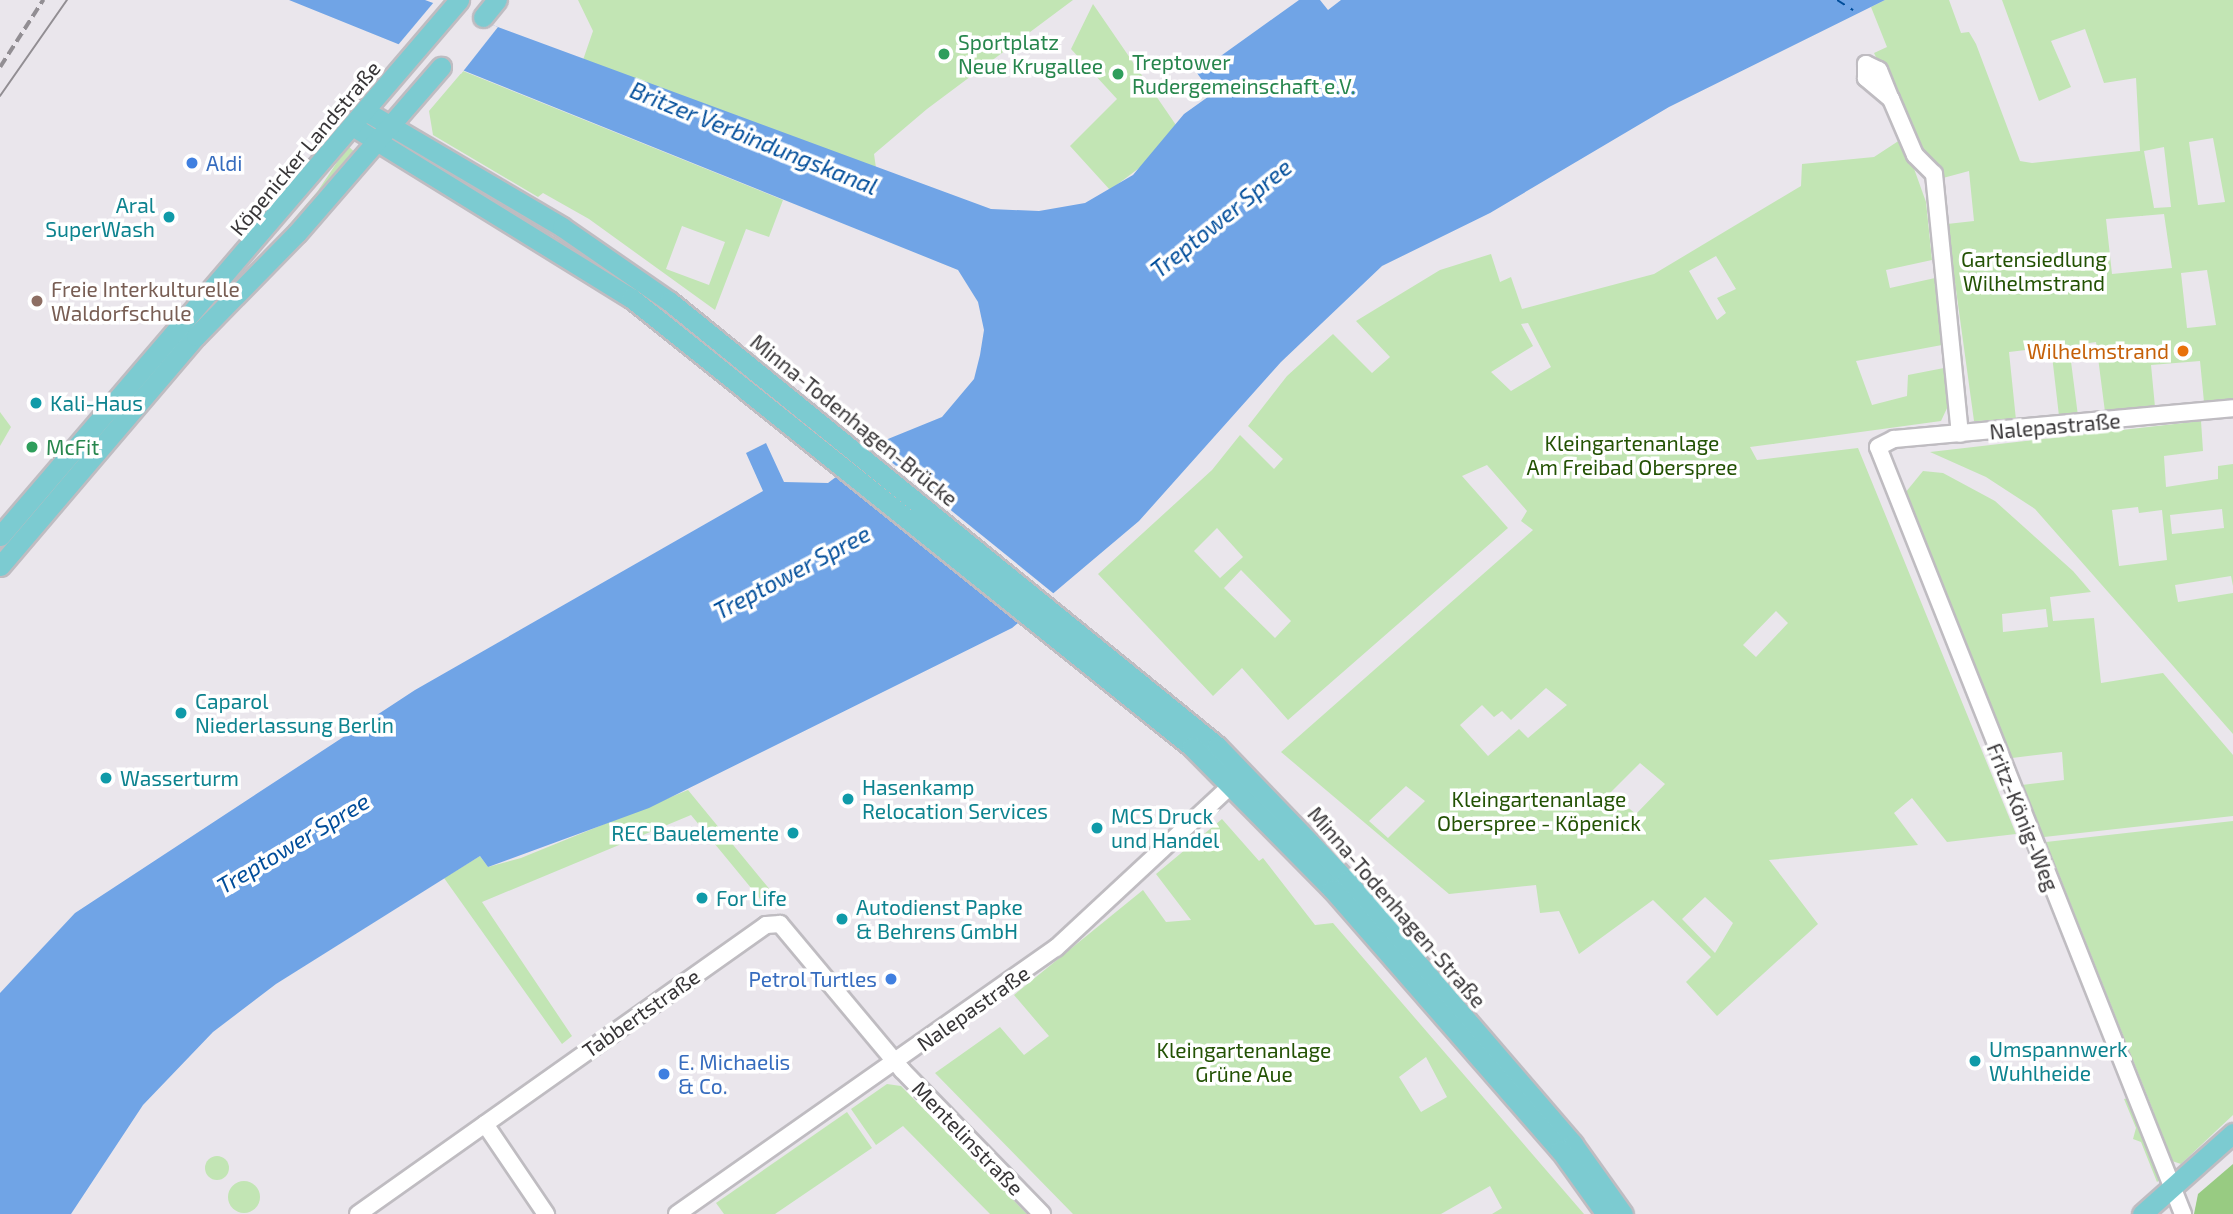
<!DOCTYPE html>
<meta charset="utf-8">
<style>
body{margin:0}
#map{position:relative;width:2233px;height:1214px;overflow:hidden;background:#eae6ec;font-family:"Exo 2",sans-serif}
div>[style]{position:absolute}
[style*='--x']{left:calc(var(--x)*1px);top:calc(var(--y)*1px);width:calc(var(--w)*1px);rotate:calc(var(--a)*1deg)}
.green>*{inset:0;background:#c2e5b4}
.round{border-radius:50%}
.forest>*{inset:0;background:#98cb82}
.water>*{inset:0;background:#70a4e6}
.pier>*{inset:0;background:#eae6ec;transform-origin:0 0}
.ferry>*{height:2px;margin-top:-1px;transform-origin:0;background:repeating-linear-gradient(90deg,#004d9a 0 9px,transparent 0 16px)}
.roads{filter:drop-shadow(2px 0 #bfbcc1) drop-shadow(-2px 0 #bfbcc1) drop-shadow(0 2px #bfbcc1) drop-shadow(0 -2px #bfbcc1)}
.minor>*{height:16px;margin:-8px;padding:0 8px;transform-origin:8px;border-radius:8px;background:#fff}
.major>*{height:19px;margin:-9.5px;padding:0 9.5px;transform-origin:9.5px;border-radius:9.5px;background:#7ccbd1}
.tram>*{height:2px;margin:-1px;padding:0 1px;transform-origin:1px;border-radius:1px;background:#928e93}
.rail>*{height:3.5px;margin-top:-1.75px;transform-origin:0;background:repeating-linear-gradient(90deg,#928e93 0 10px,transparent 0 15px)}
.dots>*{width:19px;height:19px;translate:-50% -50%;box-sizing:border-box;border:4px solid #fff;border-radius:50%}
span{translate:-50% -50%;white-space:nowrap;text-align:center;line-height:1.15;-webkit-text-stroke:7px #fff;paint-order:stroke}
.leisure-label{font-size:21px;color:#27864d}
.left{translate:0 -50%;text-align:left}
.street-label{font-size:21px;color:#373537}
.shop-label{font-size:21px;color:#366cbe}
.right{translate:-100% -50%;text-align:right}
.culture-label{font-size:21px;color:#0d838f}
.park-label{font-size:21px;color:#235204}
.education-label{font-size:21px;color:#785e54}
.food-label{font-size:21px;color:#c56008}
.water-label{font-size:23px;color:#004d9a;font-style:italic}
</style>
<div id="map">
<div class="green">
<i style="clip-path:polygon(578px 0,1073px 0,927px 109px,874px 154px,876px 168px,583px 60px,593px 31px)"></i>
<i style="clip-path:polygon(evenodd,1885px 0,1949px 0,1961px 33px,1969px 32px,1976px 44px,2020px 161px,2032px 163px,2140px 151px,2136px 78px,2104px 83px,2085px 29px,2051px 41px,2071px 87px,2039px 101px,2002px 0,2233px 0,2233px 400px,2204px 402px,2200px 361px,2151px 365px,2155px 407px,2105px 412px,2096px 342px,2069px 346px,2078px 416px,2059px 416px,2051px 347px,2009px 352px,2016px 420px,1974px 421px,1947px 224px,1974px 221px,1969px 171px,1943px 178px,1922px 154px,1874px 53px,1887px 47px,1871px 7px,1885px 0,2213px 138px,2225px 202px,2198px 205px,2189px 142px,2213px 138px,1885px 0,2164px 147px,2171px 207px,2154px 208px,2144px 151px,2164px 147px,1885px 0,2164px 214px,2172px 268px,2112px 274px,2106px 219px,2164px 214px,1885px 0,2207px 270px,2216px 325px,2187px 328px,2181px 273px,2207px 270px)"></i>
<i style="clip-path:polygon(1093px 4px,1178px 128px,1151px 159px,1110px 190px,1070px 146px,1117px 99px,1071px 49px)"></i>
<i style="clip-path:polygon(evenodd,463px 71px,783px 200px,769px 237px,746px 229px,715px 310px,589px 219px,543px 193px,538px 197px,433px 135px,429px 111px,463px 71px,682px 226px,725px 242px,709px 285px,666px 269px,682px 226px)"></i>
<i style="clip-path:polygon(evenodd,1903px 138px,1926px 202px,1932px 260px,1886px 270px,1890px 288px,1935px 278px,1942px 345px,1856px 361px,1872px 405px,1907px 396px,1908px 375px,1944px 368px,1948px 406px,1941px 421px,1750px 447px,1757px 460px,1858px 448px,2016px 834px,1947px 842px,1912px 798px,1894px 813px,1918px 845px,1769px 860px,1818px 924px,1717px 1016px,1686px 982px,1711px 957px,1653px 900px,1579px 954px,1559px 911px,1540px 913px,1536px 885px,1449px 894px,1281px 752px,1533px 530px,1521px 521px,1527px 511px,1487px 465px,1462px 476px,1508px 528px,1288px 720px,1242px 668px,1213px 696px,1098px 574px,1212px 470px,1240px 435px,1274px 469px,1283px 459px,1248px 426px,1287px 376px,1333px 334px,1372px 373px,1390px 357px,1356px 321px,1440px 270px,1491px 254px,1500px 282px,1511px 277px,1522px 309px,1654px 274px,1801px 186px,1802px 164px,1874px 157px,1903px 138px,1716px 256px,1736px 289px,1717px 298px,1726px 313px,1717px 320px,1689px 271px,1716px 256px,1903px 138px,1528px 323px,1551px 367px,1511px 391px,1491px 372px,1533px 346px,1521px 324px,1528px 323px,1903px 138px,1217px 528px,1243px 557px,1220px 578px,1194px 551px,1217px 528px,1903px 138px,1241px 570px,1291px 621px,1275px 638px,1224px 588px,1241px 570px,1903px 138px,1776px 611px,1788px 623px,1756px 657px,1743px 645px,1776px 611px,1903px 138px,1546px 688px,1567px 705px,1528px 738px,1519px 729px,1488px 756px,1460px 725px,1482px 705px,1494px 717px,1502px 711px,1511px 720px,1546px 688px,1903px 138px,1640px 763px,1665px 784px,1636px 814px,1610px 793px,1640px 763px,1903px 138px,1406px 786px,1425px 801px,1388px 838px,1369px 821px,1406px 786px,1903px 138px,1705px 897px,1733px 923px,1715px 953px,1682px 919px,1705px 897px)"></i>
<i style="clip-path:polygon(348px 146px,358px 155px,269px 248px,317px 192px)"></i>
<i style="clip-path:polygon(407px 146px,552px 232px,549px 237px,404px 149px)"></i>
<i style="clip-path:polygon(0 412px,11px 427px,0 446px)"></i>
<i style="clip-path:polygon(evenodd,2201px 421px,2203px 451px,2164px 456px,2166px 487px,2218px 479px,2218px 466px,2233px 464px,2233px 586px,2231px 576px,2175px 585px,2178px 602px,2233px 593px,2233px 734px,2035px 509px,1986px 477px,1930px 452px,2201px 421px,2138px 507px,2139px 513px,2162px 510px,2167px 560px,2119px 566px,2112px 510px,2138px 507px,2201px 421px,2222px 509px,2224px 528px,2172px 534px,2170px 515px,2222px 509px)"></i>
<i style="clip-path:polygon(evenodd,1923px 471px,1943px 473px,1995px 501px,2073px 571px,2091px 592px,2050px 597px,2053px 621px,2094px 618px,2101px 683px,2163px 673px,2233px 755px,2233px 816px,2044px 837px,2022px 785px,2064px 780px,2062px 752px,2012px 758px,1905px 493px,1923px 471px,2046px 609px,2048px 627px,2003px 632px,2002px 614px,2046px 609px)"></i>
<i style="clip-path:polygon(688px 790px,776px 897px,765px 905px,691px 815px,482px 902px,572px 1036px,562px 1044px,444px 878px,480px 856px,488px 867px,521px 858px)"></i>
<i style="clip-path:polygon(evenodd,1222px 819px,1259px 861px,1263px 858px,1315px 925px,1333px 923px,1584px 1214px,1492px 1214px,1502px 1208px,1490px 1186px,1441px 1214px,1073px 1214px,935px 1073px,1000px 1027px,1024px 1055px,1049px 1036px,1014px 995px,1143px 890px,1166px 922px,1191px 920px,1156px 874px,1222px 819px,1426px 1057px,1447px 1097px,1421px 1112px,1399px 1077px,1426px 1057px)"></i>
<i style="clip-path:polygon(2233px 821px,2233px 1115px,2181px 1164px,2172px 1161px,2157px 1134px,2149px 1115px,2154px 1113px,2046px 842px)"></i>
<i style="clip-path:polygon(887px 1084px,901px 1086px,1027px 1214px,990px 1214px,903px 1126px,876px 1145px,851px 1109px)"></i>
<i style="clip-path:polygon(2130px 1098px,2162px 1178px,2157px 1182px,2141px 1142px,2133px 1139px,2136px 1128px,2124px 1099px)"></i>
<i style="clip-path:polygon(847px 1112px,872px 1148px,775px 1214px,724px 1214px,716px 1203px)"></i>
<i class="round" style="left:205px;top:1156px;width:24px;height:24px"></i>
<i class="round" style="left:228px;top:1181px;width:32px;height:32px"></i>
</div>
<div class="forest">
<i style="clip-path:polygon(2233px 1164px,2233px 1214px,2194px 1214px,2198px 1194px)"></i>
</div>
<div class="water">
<i style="clip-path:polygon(289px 0,425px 0,991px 209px,1039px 211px,1085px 203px,1133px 175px,1184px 114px,1212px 94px,1197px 73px,1299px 0,1320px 0,1328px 10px,1341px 0,1885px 0,1669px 107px,1490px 213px,1382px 266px,1281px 362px,1139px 521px,1012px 628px,649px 808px,488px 867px,480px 856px,276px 984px,213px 1032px,143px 1105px,71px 1214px,0 1214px,0 993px,75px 913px,415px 690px,763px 491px,746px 453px,766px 443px,784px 482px,828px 483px,883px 441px,942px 417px,974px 379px,980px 355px,984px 330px,978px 302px,958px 270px)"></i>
</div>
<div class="pier">
<i style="clip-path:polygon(434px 2px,498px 27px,461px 74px,398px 45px)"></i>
<i style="left:874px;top:448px;width:233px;height:20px;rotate:39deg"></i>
</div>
<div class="ferry">
<i style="--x:1837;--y:0;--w:19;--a:32"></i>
</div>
<div class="roads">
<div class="minor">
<i style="--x:1891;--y:99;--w:33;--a:-140"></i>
<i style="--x:1866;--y:78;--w:14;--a:-90"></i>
<i style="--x:1866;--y:64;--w:14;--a:25"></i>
<i style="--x:1879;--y:70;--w:31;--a:68"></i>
<i style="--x:1891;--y:99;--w:61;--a:66.8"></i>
<i style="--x:1915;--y:155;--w:27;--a:45"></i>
<i style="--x:1934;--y:174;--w:261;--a:84.3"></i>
<i style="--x:485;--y:1124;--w:109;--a:55.9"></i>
<i style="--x:358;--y:1214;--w:500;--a:-35.3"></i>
<i style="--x:766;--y:925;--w:14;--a:-4"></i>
<i style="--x:780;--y:924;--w:190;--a:50.1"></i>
<i style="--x:902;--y:1070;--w:201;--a:45.8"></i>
<i style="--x:677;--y:1214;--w:463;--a:-35.1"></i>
<i style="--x:1056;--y:948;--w:248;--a:-42.9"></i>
<i style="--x:2183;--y:1214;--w:825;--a:-111.69"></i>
<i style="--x:1878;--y:447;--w:18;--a:-27"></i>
<i style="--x:1894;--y:439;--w:340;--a:-5.2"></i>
</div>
<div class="major">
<i style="--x:483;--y:17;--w:22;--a:-51"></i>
<i style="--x:367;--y:112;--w:226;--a:30.5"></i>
<i style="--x:562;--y:227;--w:130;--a:34.7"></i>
<i style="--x:669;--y:301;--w:706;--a:39.08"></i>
<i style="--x:1217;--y:746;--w:187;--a:46.1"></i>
<i style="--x:1347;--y:881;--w:347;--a:49.3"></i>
<i style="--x:1573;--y:1144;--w:86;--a:54.5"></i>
<i style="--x:354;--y:127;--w:326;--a:31.7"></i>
<i style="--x:631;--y:298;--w:719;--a:38.67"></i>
<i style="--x:1192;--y:747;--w:199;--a:45.4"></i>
<i style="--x:1332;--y:889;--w:347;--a:48.9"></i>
<i style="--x:1560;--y:1150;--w:79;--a:54.3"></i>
<i style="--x:0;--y:536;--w:706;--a:-49.43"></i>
<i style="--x:0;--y:566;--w:302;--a:-49.6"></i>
<i style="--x:196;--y:336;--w:144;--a:-45.6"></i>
<i style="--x:297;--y:233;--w:220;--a:-49.1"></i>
<i style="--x:2142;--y:1214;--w:122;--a:-41.7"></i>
</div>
</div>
<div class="tram">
<i style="--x:0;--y:96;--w:117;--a:-55.1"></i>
</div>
<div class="rail">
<i style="--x:0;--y:67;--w:80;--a:-57.3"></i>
</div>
<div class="dots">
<i style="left:944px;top:54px;background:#2e9e5b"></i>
<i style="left:1118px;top:74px;background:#2e9e5b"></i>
<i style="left:192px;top:163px;background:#3f7fe0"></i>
<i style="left:169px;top:217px;background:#0f9aa8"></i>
<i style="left:37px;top:301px;background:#8d6e63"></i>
<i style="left:2183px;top:351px;background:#e8710a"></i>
<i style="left:36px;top:403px;background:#0f9aa8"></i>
<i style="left:32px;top:447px;background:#2e9e5b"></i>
<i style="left:181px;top:713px;background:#0f9aa8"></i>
<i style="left:106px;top:778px;background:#0f9aa8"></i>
<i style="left:848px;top:799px;background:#0f9aa8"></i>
<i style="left:1097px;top:828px;background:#0f9aa8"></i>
<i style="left:793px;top:833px;background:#0f9aa8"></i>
<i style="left:702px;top:898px;background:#0f9aa8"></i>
<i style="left:842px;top:919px;background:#0f9aa8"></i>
<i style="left:891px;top:979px;background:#3f7fe0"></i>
<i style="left:1975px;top:1061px;background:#0f9aa8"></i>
<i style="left:664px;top:1074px;background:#3f7fe0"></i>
</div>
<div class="leisure-label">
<span class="left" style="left:958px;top:54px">Sportplatz<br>Neue Krugallee</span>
<span class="left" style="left:1132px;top:74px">Treptower<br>Rudergemeinschaft e.V.</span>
<span class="left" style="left:46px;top:447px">McFit</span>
</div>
<div class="street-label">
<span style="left:305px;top:148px;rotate:-50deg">Köpenicker Landstraße</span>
<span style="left:854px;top:420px;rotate:39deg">Minna-Todenhagen-Brücke</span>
<span style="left:2055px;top:426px;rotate:-5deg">Nalepastraße</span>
<span style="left:2023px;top:817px;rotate:68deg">Fritz-König-Weg</span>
<span style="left:1397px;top:907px;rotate:49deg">Minna-Todenhagen-Straße</span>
<span style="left:973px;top:1008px;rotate:-35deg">Nalepastraße</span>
<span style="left:641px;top:1013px;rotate:-35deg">Tabbertstraße</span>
<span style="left:968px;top:1138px;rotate:46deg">Mentelinstraße</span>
</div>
<div class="shop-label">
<span class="left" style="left:206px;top:163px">Aldi</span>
<span class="right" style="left:877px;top:979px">Petrol Turtles</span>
<span class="left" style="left:678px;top:1074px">E. Michaelis<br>&amp; Co.</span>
</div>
<div class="culture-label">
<span class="right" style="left:155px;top:217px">Aral<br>SuperWash</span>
<span class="left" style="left:50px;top:403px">Kali-Haus</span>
<span class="left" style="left:195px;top:713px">Caparol<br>Niederlassung Berlin</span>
<span class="left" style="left:120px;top:778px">Wasserturm</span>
<span class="left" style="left:862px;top:799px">Hasenkamp<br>Relocation Services</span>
<span class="left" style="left:1111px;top:828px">MCS Druck<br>und Handel</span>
<span class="right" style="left:779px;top:833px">REC Bauelemente</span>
<span class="left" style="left:716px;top:898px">For Life</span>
<span class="left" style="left:856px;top:919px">Autodienst Papke<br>&amp; Behrens GmbH</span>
<span class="left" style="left:1989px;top:1061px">Umspannwerk<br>Wuhlheide</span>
</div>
<div class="park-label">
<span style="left:2034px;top:271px">Gartensiedlung<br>Wilhelmstrand</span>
<span style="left:1632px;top:455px">Kleingartenanlage<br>Am Freibad Oberspree</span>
<span style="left:1539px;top:811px">Kleingartenanlage<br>Oberspree - Köpenick</span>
<span style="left:1244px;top:1062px">Kleingartenanlage<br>Grüne Aue</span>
</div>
<div class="education-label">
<span class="left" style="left:51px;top:301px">Freie Interkulturelle<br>Waldorfschule</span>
</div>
<div class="food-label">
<span class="right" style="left:2169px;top:351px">Wilhelmstrand</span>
</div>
<div class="water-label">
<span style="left:754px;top:138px;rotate:22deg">Britzer Verbindungskanal</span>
<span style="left:1221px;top:218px;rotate:-39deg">Treptower Spree</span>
<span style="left:792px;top:572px;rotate:-28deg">Treptower Spree</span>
<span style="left:293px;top:843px;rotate:-31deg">Treptower Spree</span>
</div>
</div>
